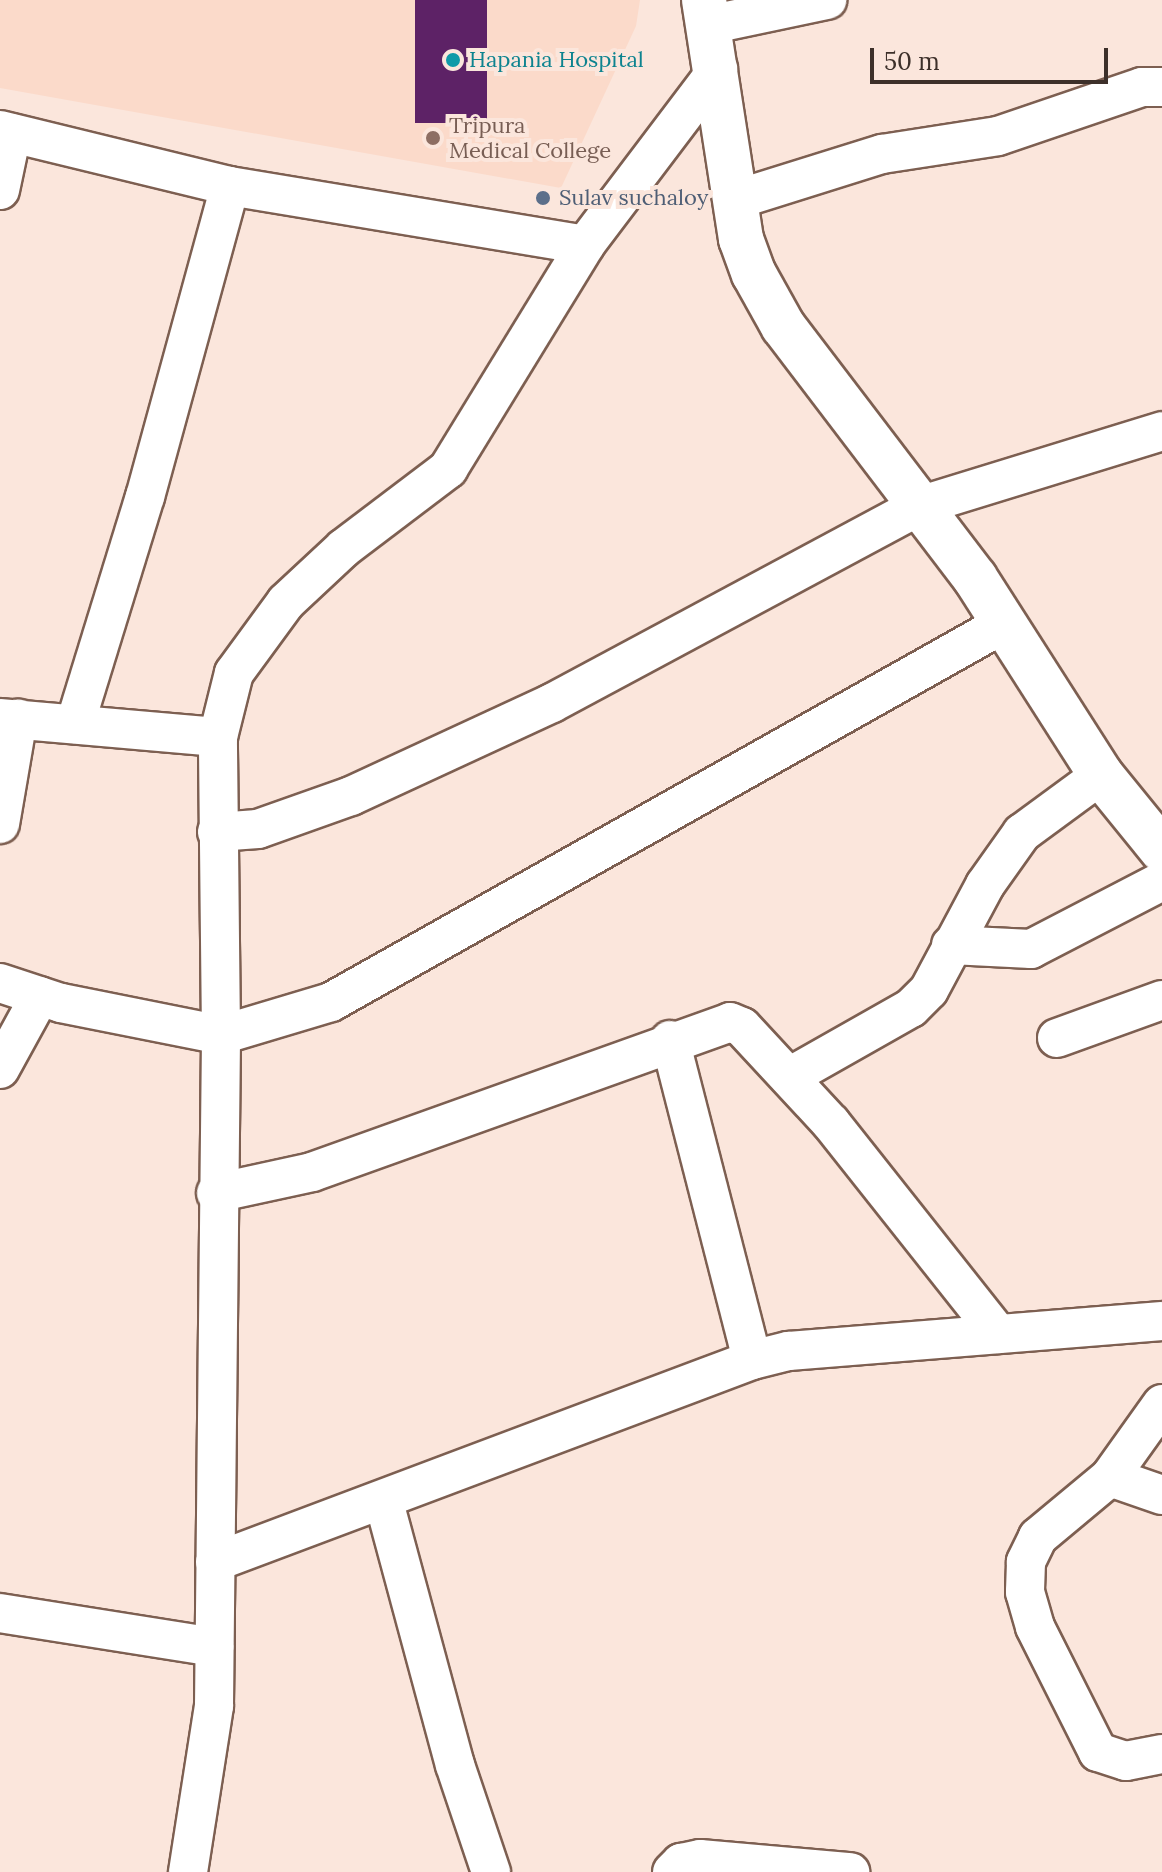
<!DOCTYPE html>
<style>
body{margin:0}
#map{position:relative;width:1162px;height:1872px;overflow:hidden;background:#fbe6dc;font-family:Lora,serif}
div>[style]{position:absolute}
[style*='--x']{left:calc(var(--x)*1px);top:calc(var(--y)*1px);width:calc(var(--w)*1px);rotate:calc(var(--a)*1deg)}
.built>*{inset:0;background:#fbdaca}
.building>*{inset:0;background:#5d2266;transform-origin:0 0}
.roads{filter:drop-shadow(2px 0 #7d5f51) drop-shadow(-2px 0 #7d5f51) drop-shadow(0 2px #7d5f51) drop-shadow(0 -2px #7d5f51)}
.street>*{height:38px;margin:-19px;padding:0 19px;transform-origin:19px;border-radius:19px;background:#fff}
.secondary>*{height:44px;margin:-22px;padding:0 22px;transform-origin:22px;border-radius:22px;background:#fff}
.dots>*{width:22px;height:22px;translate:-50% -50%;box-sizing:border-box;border:4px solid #fbe6dc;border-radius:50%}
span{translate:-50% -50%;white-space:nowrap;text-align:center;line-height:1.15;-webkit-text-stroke:8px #fbe6dc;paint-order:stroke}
.culture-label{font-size:22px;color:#0d838f}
.left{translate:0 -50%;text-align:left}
.education-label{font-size:22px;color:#785e54}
.service-label{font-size:22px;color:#4e5e75}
.scale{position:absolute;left:870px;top:48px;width:238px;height:36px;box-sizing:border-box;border:4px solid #3d302a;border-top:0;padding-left:10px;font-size:24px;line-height:28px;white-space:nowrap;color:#3d302a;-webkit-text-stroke:6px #fbe6dc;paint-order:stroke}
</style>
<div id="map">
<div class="built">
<i style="clip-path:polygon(0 0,640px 0,636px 26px,561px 188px,0 88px)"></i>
</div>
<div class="building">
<i style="left:415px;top:0;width:72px;height:123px"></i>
</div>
<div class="roads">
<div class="street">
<i style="--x:708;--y:25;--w:122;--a:-11.9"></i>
<i style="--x:0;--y:130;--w:237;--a:13.7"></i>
<i style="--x:230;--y:186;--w:360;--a:9.4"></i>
<i style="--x:0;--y:190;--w:58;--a:-78.1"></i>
<i style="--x:738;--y:199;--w:151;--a:-17.4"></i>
<i style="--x:882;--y:154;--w:117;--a:-8.8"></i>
<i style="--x:998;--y:136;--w:152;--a:-18.8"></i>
<i style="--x:1142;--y:87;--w:20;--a:0"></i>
<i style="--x:0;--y:718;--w:219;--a:5"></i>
<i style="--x:75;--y:724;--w:238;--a:-72.9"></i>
<i style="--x:145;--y:497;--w:322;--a:-74.7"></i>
<i style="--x:0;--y:824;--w:107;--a:-80.3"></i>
<i style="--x:217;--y:832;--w:41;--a:-4.2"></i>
<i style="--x:258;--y:829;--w:99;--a:-19.5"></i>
<i style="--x:351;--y:796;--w:221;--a:-24.8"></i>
<i style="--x:552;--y:703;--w:420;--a:-28.2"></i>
<i style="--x:922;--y:505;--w:251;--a:-17.1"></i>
<i style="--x:951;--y:945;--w:80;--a:2.9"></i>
<i style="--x:1031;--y:949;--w:148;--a:-27.4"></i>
<i style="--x:0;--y:983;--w:64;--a:18.2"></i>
<i style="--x:61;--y:1003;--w:163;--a:11.3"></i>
<i style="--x:221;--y:1035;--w:115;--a:-16.7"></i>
<i style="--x:331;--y:1002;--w:773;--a:-29.35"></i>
<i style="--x:1057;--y:1038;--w:112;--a:-19.9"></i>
<i style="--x:670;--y:1040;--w:330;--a:75.6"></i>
<i style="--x:0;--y:1069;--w:83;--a:-61.3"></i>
<i style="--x:789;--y:1077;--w:140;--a:-29.5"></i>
<i style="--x:911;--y:1008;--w:25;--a:-45"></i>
<i style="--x:929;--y:990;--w:119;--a:-61.9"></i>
<i style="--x:985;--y:885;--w:64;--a:-54.6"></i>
<i style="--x:1022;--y:833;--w:98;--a:-36.3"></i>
<i style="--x:216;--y:1193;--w:98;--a:-12.3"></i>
<i style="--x:312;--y:1172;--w:444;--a:-19.7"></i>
<i style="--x:730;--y:1022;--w:13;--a:23"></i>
<i style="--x:742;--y:1027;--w:131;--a:47.2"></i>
<i style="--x:831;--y:1123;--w:269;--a:51.6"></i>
<i style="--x:1162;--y:1404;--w:90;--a:125.5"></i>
<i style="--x:1110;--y:1477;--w:94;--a:140.2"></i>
<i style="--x:1038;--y:1537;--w:28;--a:116"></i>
<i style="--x:1026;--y:1562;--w:30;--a:92"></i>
<i style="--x:1025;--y:1592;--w:36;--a:74"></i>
<i style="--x:1035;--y:1627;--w:140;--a:63.3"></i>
<i style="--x:1098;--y:1752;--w:29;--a:18"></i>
<i style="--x:1126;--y:1761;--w:37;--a:-11"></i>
<i style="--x:1110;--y:1477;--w:55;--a:19.1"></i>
<i style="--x:384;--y:1502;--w:272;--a:74.9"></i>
<i style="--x:455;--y:1765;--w:113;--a:71.4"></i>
<i style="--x:215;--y:1562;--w:574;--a:-20.61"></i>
<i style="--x:752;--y:1360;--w:38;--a:-14"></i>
<i style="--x:789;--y:1351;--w:374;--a:-4.6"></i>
<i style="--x:0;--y:1613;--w:217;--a:9"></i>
<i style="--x:188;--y:1872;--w:168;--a:-81.1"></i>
<i style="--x:214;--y:1706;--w:671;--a:-89.4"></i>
<i style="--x:221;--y:1035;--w:298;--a:-90.6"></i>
<i style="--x:218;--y:737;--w:66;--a:-76"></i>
<i style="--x:234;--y:673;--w:88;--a:-53.8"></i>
<i style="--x:286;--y:602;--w:79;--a:-43"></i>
<i style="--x:344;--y:548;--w:131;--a:-37.2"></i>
<i style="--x:448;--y:469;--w:263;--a:-58.5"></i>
<i style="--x:585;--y:245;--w:221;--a:-52.9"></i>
<i style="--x:672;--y:1872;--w:13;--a:-45"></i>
<i style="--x:681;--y:1863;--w:19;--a:-12"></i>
<i style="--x:700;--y:1859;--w:151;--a:5"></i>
</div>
<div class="secondary">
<i style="--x:704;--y:0;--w:242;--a:81.2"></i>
<i style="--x:741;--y:239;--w:37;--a:70"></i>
<i style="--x:754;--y:274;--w:60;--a:60.9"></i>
<i style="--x:783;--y:326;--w:317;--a:52.7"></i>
<i style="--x:975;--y:578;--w:234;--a:57.4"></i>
<i style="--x:1101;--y:775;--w:97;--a:50.9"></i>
</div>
</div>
<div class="dots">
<i style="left:453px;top:60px;background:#0f9aa8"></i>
<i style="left:433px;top:138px;background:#8d6e63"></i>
<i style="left:543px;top:198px;background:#5c6f8a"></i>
</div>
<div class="culture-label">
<span class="left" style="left:469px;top:60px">Hapania Hospital</span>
</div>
<div class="education-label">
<span class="left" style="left:449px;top:138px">Tripura<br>Medical College</span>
</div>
<div class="service-label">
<span class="left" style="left:559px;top:198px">Sulav suchaloy</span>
</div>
<div class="scale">50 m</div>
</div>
